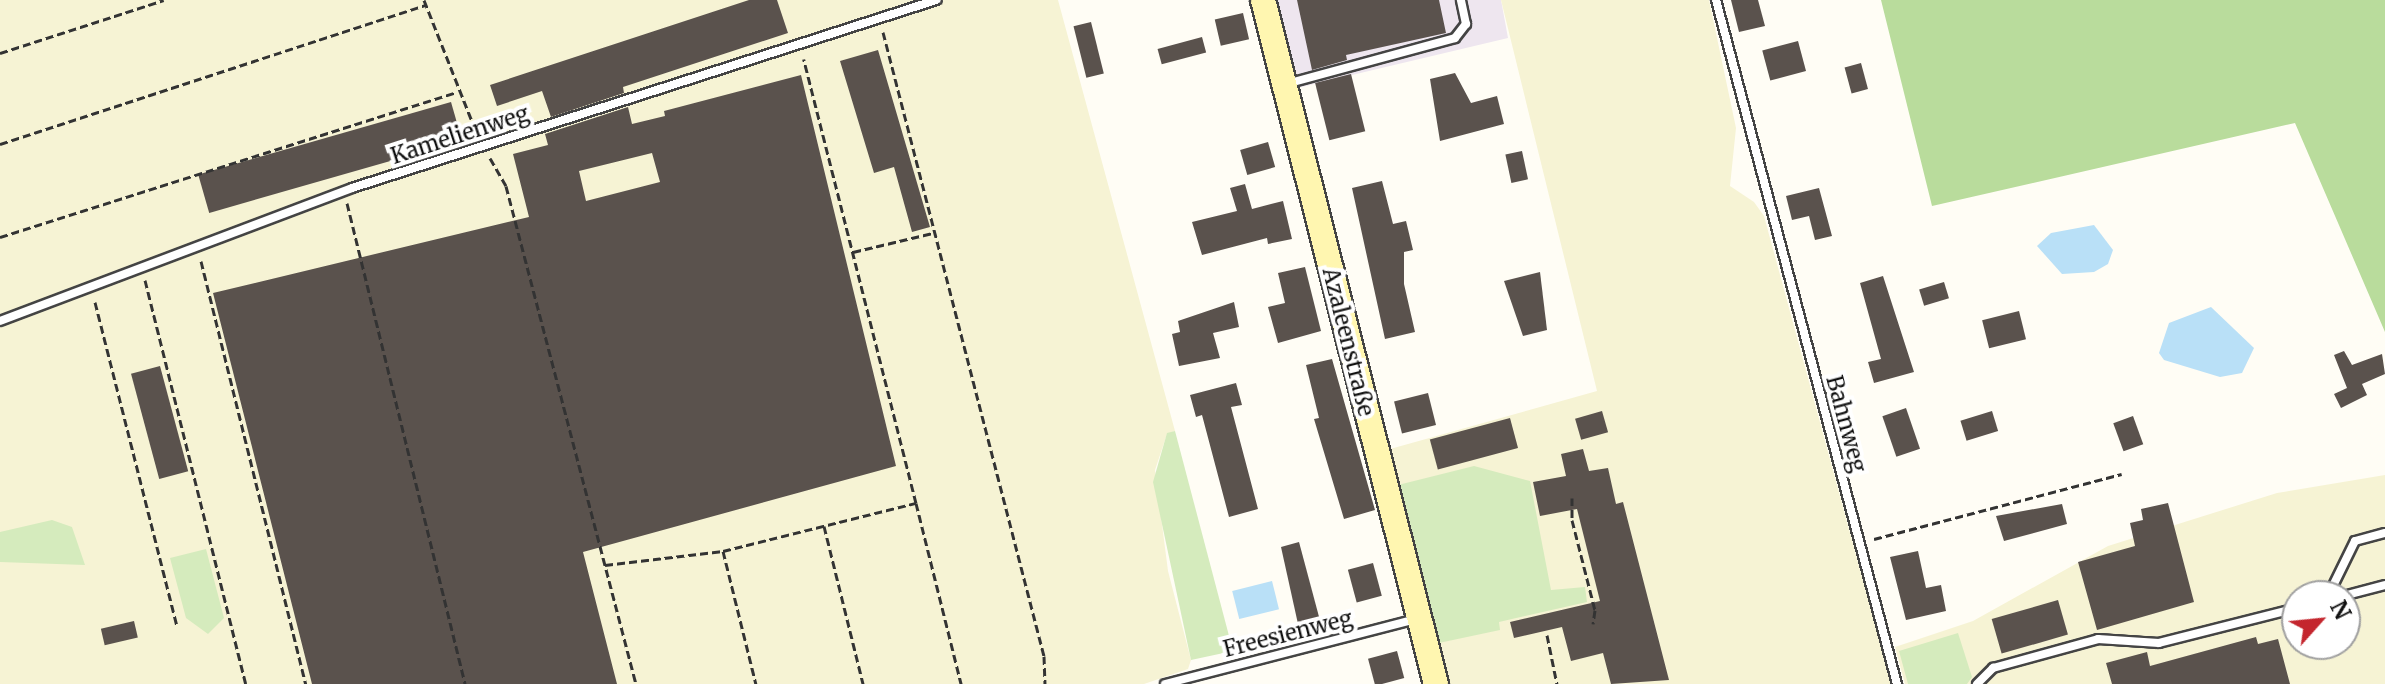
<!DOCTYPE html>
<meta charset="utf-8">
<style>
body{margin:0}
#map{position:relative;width:2385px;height:684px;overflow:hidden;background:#fffdf5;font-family:Merriweather,serif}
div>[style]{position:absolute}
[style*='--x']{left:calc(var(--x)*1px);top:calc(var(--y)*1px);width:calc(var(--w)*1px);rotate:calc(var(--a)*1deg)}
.industrial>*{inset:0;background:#eee6ef}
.farmland>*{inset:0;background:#f6f3d4}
.green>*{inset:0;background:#d5ebbd}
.forest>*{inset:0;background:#b9dc9c}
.water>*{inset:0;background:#b9e0f7;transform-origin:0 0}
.building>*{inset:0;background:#5a524d;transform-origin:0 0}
.path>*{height:3px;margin-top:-1.5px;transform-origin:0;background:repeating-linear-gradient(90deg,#333 0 8px,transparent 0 12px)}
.roads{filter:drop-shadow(2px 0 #444) drop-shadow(-2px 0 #444) drop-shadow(0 2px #444) drop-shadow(0 -2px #444)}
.lane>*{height:8px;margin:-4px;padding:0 4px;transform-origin:4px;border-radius:4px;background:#fff}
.secondary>*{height:24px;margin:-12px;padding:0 12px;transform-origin:12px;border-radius:12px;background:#fff6b0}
span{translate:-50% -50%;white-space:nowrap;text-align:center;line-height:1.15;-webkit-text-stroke:8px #fff;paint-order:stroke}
.street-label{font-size:22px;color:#111}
.north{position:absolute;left:2281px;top:580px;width:80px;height:80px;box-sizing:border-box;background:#fff;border:2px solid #a0a0a0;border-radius:50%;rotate:63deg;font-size:22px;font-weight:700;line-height:32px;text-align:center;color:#111}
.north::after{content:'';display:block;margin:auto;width:28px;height:36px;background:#c4262e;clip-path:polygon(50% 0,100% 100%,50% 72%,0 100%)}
</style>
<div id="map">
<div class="industrial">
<i style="clip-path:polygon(1272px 0,1501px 0,1508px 38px,1293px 89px)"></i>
</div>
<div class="farmland">
<i style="clip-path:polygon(0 0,1058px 0,1175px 431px,1167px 434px,1155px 470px,1168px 571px,1191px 660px,1188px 669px,1144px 684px,0 684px)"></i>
<i style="clip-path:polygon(1501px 0,1709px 0,1736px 128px,1730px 186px,1754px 202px,1764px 216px,1891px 684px,1442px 684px,1383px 451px,1597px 391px)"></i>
<i style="clip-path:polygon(evenodd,2385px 475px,2385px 684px,1905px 684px,1895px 647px,1973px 621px,2108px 546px,2277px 493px,2385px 475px,2297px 596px,2345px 596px,2345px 644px,2297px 644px,2297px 596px)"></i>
</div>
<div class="green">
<i style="clip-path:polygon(1175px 431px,1233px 651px,1191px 660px,1153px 482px,1167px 433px)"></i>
<i style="clip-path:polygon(1474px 466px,1530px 481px,1551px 590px,1585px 587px,1587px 602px,1499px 622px,1500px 630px,1434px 644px,1394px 486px)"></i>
<i style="clip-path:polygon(52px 520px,72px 527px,85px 565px,0 562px,0 532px)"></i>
<i style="clip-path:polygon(206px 549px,224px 618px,208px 634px,186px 618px,170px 558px)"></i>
<i style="clip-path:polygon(1958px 633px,1972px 677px,1967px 684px,1908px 684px,1899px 651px)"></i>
</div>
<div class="forest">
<i style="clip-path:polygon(1881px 0,2385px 0,2385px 332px,2295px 123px,1932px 206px)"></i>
</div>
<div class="water">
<i style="clip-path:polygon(2094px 225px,2113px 250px,2108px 264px,2094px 272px,2062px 274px,2037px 246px,2051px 233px)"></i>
<i style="clip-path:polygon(2211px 307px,2254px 348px,2242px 373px,2220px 377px,2164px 360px,2159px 353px,2169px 323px)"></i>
<i style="left:1272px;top:581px;width:29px;height:41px;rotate:76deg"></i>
</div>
<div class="building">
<i style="clip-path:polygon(749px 0,777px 0,788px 33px,623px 87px,624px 93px,551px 117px,542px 91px,497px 106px,490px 85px)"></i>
<i style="clip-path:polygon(1297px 0,1439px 0,1446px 33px,1346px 55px,1347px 60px,1312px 70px)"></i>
<i style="clip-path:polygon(1731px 0,1758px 0,1765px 26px,1739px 32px)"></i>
<i style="left:1243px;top:13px;width:27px;height:29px;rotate:77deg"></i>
<i style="left:1091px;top:22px;width:53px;height:18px;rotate:76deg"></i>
<i style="left:1202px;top:37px;width:16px;height:46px;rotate:75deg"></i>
<i style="left:1798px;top:41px;width:31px;height:37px;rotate:75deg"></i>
<i style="clip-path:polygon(878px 50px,930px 227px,912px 232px,894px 167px,874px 173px,840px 61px)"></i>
<i style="left:1861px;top:63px;width:27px;height:17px;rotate:75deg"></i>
<i style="clip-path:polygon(1455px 73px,1471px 103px,1497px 96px,1504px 124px,1440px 141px,1430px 79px)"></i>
<i style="left:1351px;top:74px;width:59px;height:37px;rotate:76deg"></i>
<i style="clip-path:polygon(evenodd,801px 75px,896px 466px,583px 552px,617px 684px,312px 684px,213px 293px,529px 217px,513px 154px,548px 145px,545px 134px,628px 107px,632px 124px,665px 116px,664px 111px,801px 75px,652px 153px,660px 182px,586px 201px,579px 171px,652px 153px)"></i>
<i style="left:451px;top:102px;width:40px;height:263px;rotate:74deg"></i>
<i style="left:1268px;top:142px;width:26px;height:29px;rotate:74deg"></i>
<i style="left:1522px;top:151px;width:29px;height:17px;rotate:78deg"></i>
<i style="clip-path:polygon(1382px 181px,1393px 224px,1406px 221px,1413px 250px,1404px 252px,1404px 284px,1415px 332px,1385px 339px,1352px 188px)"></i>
<i style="clip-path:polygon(1245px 184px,1252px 209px,1283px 201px,1292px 239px,1268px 244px,1267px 238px,1202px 255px,1192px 222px,1237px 211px,1230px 188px)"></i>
<i style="clip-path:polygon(1819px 188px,1832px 236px,1815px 240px,1809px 216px,1792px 220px,1786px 196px)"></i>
<i style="clip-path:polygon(1305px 267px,1321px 331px,1278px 343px,1268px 307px,1285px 303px,1278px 273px)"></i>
<i style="clip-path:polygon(1540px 272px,1547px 330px,1523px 336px,1504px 281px)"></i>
<i style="clip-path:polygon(1883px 276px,1914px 372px,1874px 383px,1868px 362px,1881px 359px,1860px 283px)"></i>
<i style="left:1944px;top:282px;width:17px;height:26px;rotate:73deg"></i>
<i style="clip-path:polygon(1234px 302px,1239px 327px,1213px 333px,1220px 358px,1179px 366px,1172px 334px,1180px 332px,1178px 321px)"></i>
<i style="left:2019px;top:311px;width:29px;height:38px;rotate:76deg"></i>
<i style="clip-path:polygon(2344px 351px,2352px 365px,2382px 354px,2385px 374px,2362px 384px,2367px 395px,2341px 408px,2334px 394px,2347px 388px,2334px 355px)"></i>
<i style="clip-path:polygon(1332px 359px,1375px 510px,1344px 519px,1314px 419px,1319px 418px,1306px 365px)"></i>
<i style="left:160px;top:366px;width:109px;height:30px;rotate:75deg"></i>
<i style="clip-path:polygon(1236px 383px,1242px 405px,1231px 407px,1258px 509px,1229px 517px,1202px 415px,1196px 417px,1190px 395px)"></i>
<i style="left:1428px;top:393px;width:33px;height:35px;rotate:76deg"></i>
<i style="left:1906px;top:408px;width:43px;height:25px;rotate:71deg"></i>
<i style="left:1602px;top:411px;width:22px;height:28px;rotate:74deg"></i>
<i style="left:1992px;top:411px;width:21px;height:33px;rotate:73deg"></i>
<i style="left:2133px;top:416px;width:30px;height:21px;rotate:70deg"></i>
<i style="left:1510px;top:418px;width:31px;height:83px;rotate:75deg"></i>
<i style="clip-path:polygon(1583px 449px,1589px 471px,1608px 468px,1616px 504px,1623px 502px,1669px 680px,1611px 684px,1603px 653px,1571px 661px,1562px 627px,1514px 638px,1510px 622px,1600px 601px,1577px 509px,1540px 516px,1533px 482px,1566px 476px,1561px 454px)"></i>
<i style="clip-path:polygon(2168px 503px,2194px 602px,2097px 630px,2078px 562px,2135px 546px,2130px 523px,2143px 520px,2141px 509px)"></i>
<i style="clip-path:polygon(2062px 504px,2067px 524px,2004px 541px,1996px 516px)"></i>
<i style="clip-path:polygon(1299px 542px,1322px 628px,1300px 633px,1281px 547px)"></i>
<i style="clip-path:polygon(1918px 551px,1926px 588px,1941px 585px,1946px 611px,1906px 620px,1890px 557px)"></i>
<i style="left:1373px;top:563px;width:34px;height:26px;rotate:75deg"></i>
<i style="left:2058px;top:600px;width:36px;height:69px;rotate:74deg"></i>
<i style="left:134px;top:621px;width:17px;height:34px;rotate:77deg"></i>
<i style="clip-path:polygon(2256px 637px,2258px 644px,2278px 639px,2290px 684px,2112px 684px,2106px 663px,2147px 652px,2150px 666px)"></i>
<i style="left:1397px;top:651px;width:28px;height:30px;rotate:75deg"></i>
</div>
<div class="path">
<i style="--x:424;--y:0;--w:144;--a:68.4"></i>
<i style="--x:883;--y:32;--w:644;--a:75.53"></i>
<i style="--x:1044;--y:656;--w:28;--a:88"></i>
<i style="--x:0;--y:53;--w:172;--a:-17.9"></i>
<i style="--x:0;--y:144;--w:448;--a:-18.1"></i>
<i style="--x:490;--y:158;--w:32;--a:60"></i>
<i style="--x:506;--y:186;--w:515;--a:75.37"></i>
<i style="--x:347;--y:203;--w:495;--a:76.2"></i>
<i style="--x:0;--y:237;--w:479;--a:-17.6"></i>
<i style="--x:853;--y:252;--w:82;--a:-13.4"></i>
<i style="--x:201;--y:261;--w:436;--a:76.1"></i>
<i style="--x:145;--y:280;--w:416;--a:76"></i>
<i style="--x:95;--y:302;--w:335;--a:75.8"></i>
<i style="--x:1572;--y:498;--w:22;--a:90"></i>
<i style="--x:1572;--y:520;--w:93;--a:75.7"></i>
<i style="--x:1595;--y:610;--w:14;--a:98"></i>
<i style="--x:916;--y:503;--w:187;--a:76"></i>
<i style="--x:824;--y:526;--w:163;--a:76.1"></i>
<i style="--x:1874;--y:539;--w:256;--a:-14.7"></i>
<i style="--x:723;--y:551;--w:137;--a:76.1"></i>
<i style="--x:605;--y:565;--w:119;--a:-6.8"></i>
<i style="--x:723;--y:551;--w:199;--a:-14"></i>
<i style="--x:916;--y:503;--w:458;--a:-104.2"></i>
<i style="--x:1547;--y:635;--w:50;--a:78.5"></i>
</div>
<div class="roads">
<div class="lane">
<i style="--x:1716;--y:0;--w:708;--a:75.18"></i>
<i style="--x:1286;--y:84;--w:175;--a:-15.2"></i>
<i style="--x:1455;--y:38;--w:18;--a:-52"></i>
<i style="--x:1466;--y:24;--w:25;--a:-102"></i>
<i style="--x:0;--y:321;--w:376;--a:-20.7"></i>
<i style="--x:352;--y:188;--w:614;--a:-17.84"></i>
<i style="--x:2328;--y:596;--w:61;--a:-63.9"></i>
<i style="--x:2355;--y:541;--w:31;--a:-15"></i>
<i style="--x:2343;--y:596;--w:43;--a:-14.7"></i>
<i style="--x:1165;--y:684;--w:259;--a:-14.5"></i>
<i style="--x:1977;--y:684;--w:23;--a:-45"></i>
<i style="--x:1993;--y:668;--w:109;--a:-15.4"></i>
<i style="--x:2098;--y:639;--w:61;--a:3.8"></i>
<i style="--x:2159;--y:643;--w:142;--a:-14.2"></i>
</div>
<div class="secondary">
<i style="--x:1263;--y:0;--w:706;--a:75.81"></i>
</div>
</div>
<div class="street-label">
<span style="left:460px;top:135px;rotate:-18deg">Kamelienweg</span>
<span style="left:1348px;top:342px;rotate:76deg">Azaleenstraße</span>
<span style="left:1846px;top:424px;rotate:75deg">Bahnweg</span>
<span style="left:1288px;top:634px;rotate:-14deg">Freesienweg</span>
</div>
<div class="north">N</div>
</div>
